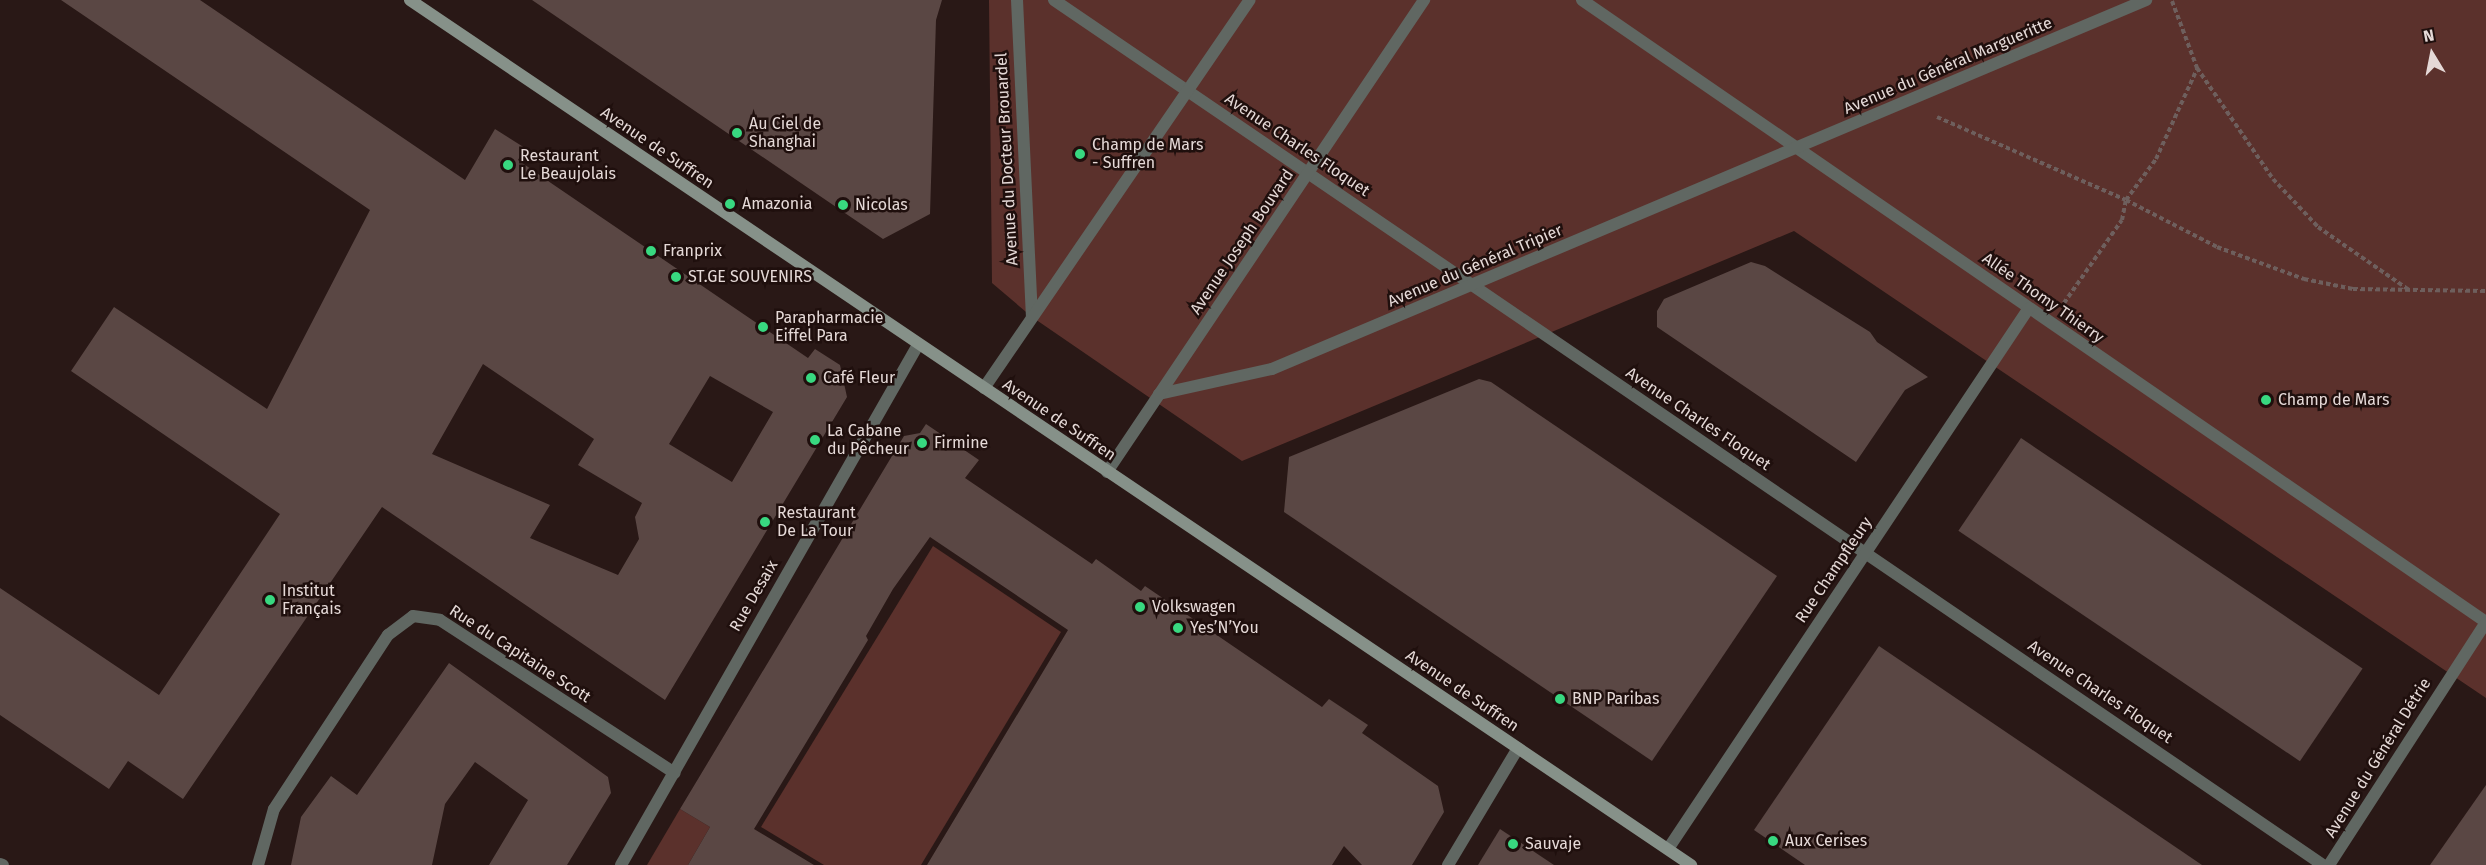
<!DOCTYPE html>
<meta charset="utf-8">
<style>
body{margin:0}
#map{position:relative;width:2486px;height:865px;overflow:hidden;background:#291816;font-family:"Fira Sans",sans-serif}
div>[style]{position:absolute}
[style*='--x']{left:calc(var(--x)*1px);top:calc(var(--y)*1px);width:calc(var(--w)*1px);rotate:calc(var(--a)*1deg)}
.green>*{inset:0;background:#5b312c}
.building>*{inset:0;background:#5a4744;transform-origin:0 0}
.path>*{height:4px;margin-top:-2px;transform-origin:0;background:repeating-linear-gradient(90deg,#6e5f5d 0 4.5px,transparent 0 7.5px)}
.street>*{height:12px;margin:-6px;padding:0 6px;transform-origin:6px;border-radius:6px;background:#606762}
.secondary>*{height:12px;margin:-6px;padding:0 6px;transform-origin:6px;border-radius:6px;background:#869189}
.dots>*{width:16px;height:16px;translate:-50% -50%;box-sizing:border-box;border:3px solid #1f0f0d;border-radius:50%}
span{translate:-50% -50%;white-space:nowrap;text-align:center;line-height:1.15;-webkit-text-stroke:5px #1f0f0d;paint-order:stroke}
.street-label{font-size:16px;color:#e5d9d7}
.poi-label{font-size:16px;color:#e5d9d7}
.left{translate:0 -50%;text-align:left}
.north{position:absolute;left:2402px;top:24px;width:60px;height:60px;-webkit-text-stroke:4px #1f0f0d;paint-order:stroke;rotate:350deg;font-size:16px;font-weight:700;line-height:24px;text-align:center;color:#e5d9d7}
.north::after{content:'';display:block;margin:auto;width:21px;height:27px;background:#e5d9d7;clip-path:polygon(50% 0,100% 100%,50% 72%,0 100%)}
</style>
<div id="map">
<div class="green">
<i style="clip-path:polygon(989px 0,2486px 0,2486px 698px,1794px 231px,1242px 461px,1032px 317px,992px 283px)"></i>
<i style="clip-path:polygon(933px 546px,1061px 632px,921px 865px,824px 865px,761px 827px)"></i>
<i style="clip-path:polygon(680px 809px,710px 827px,688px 865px,647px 865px)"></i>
</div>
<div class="building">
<i style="clip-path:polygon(evenodd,61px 0,200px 0,465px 180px,495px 129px,525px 148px,518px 160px,551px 183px,808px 358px,815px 349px,840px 365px,847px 397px,665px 700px,382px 507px,183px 799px,128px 761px,109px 789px,0 715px,0 588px,159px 695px,280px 514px,71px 371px,114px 307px,267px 409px,370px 210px,61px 0,483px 364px,594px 439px,578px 465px,642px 503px,635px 517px,639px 539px,618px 575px,530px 538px,550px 505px,432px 454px,483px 364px,61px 0,710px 376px,773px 412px,732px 482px,669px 444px,710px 376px)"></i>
<i style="clip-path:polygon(532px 0,942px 0,936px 20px,930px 214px,883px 239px)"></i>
<i style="clip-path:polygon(1751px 262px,1765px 266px,1870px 332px,1877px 342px,1928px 377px,1905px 390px,1856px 462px,1657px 327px,1657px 311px,1664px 299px)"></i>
<i style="clip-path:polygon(1479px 379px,1491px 382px,1777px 576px,1652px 761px,1284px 512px,1289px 457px)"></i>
<i style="clip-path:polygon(926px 424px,979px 460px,965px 478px,1092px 564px,1096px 559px,1141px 591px,1145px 586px,1322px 707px,1329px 699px,1368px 725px,1362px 733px,1438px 786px,1444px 812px,1412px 865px,1362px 865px,1344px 846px,1332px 865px,927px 865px,1068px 630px,930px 537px,893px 589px,866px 636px,868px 640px,754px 829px,814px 865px,688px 865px,710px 827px,680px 809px,904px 436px,920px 433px)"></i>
<i style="left:2021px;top:438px;width:412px;height:112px;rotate:34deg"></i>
<i style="clip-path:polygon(1879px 646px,2068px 774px,2202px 865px,1805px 865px,1754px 830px)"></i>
<i style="clip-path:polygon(449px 663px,608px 777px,611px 793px,567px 865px,489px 865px,528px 800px,475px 762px,445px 804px,432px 865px,291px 865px,301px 817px,331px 776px,357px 795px)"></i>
<i style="clip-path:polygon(2486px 785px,2486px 865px,2430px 865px)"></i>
<i style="clip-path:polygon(1500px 829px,1554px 865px,1478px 865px)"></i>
</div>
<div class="path">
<i style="--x:2172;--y:1;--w:72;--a:69.5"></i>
<i style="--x:2197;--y:68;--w:135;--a:55.6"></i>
<i style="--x:2273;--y:179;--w:66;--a:46.8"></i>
<i style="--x:2318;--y:227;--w:111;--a:34.7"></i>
<i style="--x:1937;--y:117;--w:206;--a:23.7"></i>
<i style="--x:2126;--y:200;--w:102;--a:27.3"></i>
<i style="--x:2217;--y:247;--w:93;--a:20.2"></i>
<i style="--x:2304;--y:279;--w:50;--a:11.5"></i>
<i style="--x:2353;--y:289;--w:133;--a:0.9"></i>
<i style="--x:2064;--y:303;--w:101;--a:-55.1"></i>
<i style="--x:2122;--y:220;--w:20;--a:-79"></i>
<i style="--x:2126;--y:200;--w:51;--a:-53.8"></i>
<i style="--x:2156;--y:159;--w:99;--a:-65.5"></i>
</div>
<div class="street">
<i style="--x:1017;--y:0;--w:317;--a:87.3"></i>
<i style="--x:1054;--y:0;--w:1536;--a:34.28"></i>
<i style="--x:1582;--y:0;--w:1097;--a:34.53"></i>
<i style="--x:984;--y:388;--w:470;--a:-55.6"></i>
<i style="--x:1159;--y:394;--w:116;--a:-12.5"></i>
<i style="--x:1272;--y:369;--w:949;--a:-22.89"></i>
<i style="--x:1107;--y:472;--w:569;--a:-56.11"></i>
<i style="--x:1668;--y:849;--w:650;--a:-56.29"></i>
<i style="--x:0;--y:864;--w:3;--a:18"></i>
<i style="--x:258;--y:865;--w:58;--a:-74.1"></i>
<i style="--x:274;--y:809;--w:208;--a:-56.8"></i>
<i style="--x:388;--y:635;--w:31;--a:-37"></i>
<i style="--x:413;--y:616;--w:27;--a:8"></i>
<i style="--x:440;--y:620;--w:280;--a:33.1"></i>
<i style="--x:621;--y:865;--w:599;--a:-60.27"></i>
<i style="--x:1448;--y:865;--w:136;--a:-59.1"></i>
<i style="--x:2329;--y:865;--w:289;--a:-57.1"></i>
</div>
<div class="secondary">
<i style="--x:410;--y:0;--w:1546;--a:34.03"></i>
</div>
<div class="dots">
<i style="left:737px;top:133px;background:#38d880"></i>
<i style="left:1080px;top:154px;background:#38d880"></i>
<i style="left:508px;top:165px;background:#38d880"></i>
<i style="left:730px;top:204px;background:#38d880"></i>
<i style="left:843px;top:205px;background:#38d880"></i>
<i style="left:651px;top:251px;background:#38d880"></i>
<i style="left:676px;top:277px;background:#38d880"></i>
<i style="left:763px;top:327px;background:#38d880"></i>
<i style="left:811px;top:378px;background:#38d880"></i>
<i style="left:2266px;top:400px;background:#38d880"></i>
<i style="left:815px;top:440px;background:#38d880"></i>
<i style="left:922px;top:443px;background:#38d880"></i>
<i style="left:765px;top:522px;background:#38d880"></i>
<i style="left:270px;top:600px;background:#38d880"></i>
<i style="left:1140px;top:607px;background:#38d880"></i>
<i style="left:1178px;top:628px;background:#38d880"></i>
<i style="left:1560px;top:699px;background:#38d880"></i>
<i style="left:1773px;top:841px;background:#38d880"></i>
<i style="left:1513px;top:844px;background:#38d880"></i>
</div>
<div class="street-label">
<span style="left:1948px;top:66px;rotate:-23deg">Avenue du Général Margueritte</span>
<span style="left:1297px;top:145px;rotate:34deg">Avenue Charles Floquet</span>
<span style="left:657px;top:148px;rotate:34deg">Avenue de Suffren</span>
<span style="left:1007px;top:159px;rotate:-93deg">Avenue du Docteur Brouardel</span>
<span style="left:1242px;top:242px;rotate:-56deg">Avenue Joseph Bouvard</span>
<span style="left:1475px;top:266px;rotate:-23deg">Avenue du Général Tripier</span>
<span style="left:2043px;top:298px;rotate:35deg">Allée Thomy Thierry</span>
<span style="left:1698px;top:419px;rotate:34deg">Avenue Charles Floquet</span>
<span style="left:1059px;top:420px;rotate:34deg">Avenue de Suffren</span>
<span style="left:1834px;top:570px;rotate:-56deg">Rue Champfleury</span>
<span style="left:754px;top:596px;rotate:-60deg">Rue Desaix</span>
<span style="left:520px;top:654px;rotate:33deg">Rue du Capitaine Scott</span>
<span style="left:1462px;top:691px;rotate:34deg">Avenue de Suffren</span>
<span style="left:2100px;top:692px;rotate:34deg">Avenue Charles Floquet</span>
<span style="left:2378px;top:758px;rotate:-58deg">Avenue du Général Détrie</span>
</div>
<div class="poi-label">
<span class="left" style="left:749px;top:133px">Au Ciel de<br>Shanghai</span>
<span class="left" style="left:1092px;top:154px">Champ de Mars<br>- Suffren</span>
<span class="left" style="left:520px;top:165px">Restaurant<br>Le Beaujolais</span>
<span class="left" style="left:742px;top:204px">Amazonia</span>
<span class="left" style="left:855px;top:205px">Nicolas</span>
<span class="left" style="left:663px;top:251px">Franprix</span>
<span class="left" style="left:688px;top:277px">ST.GE SOUVENIRS</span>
<span class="left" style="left:775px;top:327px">Parapharmacie<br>Eiffel Para</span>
<span class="left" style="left:823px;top:378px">Café Fleur</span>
<span class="left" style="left:2278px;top:400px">Champ de Mars</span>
<span class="left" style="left:827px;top:440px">La Cabane<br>du Pêcheur</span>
<span class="left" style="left:934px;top:443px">Firmine</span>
<span class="left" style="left:777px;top:522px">Restaurant<br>De La Tour</span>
<span class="left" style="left:282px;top:600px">Institut<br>Français</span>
<span class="left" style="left:1152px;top:607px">Volkswagen</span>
<span class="left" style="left:1190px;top:628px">Yes’N’You</span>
<span class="left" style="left:1572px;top:699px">BNP Paribas</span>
<span class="left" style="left:1785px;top:841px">Aux Cerises</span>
<span class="left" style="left:1525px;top:844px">Sauvaje</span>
</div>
<div class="north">N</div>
</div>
